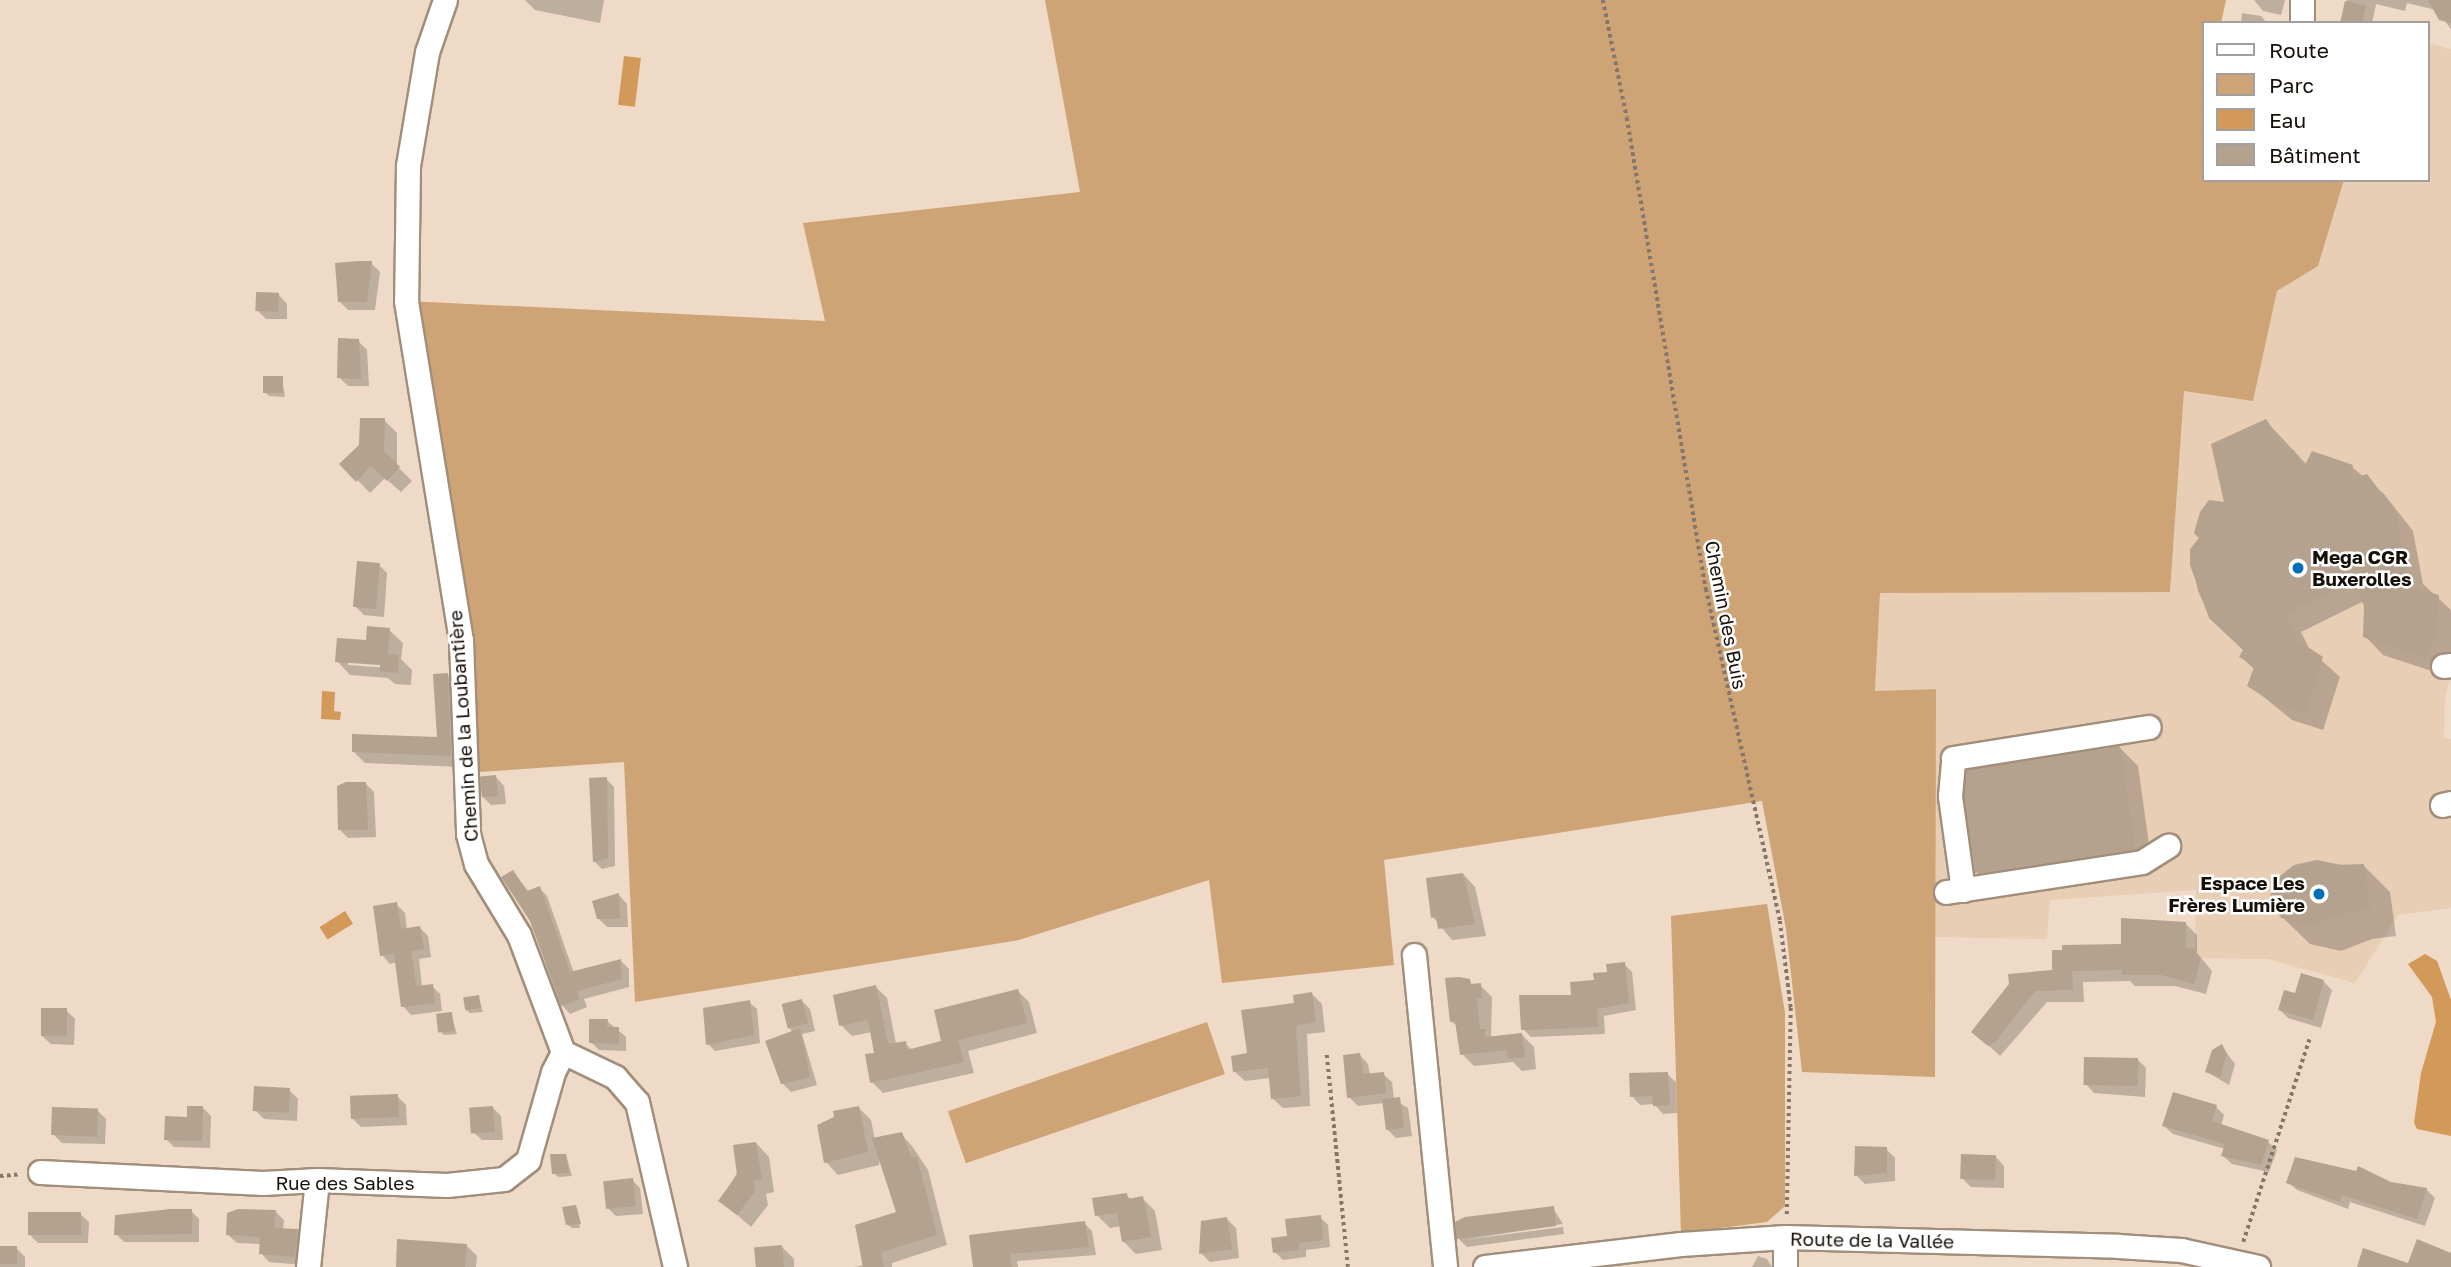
<!DOCTYPE html>
<meta charset="utf-8">
<style>
body{margin:0}
#map{position:relative;width:2451px;height:1267px;overflow:hidden;background:#eedac6;font-family:"Golos Text",sans-serif}
div>[style]{position:absolute}
[style*='--x']{left:calc(var(--x)*1px);top:calc(var(--y)*1px);width:calc(var(--w)*1px);rotate:calc(var(--a)*1deg)}
.built>*{inset:0;background:#e7ceb4}
.green>*{inset:0;background:#cea375;transform-origin:0 0}
.water>*{inset:0;background:#d29959;transform-origin:0 0}
.shadow>*{inset:0;background:#0003}
.building>*{inset:0;background:#b4a18e;transform-origin:0 0}
.path>*{height:3.5px;margin-top:-1.75px;transform-origin:0;background:repeating-linear-gradient(90deg,#847769 0 3.5px,transparent 0 7px)}
.roads{filter:drop-shadow(2px 0 #a18e7b) drop-shadow(-2px 0 #a18e7b) drop-shadow(0 2px #a18e7b) drop-shadow(0 -2px #a18e7b)}
.minor>*{height:23px;margin:-11.5px;padding:0 11.5px;transform-origin:11.5px;border-radius:11.5px;background:#fff}
.dots>*{width:19px;height:19px;translate:-50% -50%;box-sizing:border-box;border:4px solid #fff;border-radius:50%}
span{translate:-50% -50%;white-space:nowrap;text-align:center;line-height:1.15;-webkit-text-stroke:5px #fff;paint-order:stroke}
.poi-label{font-size:19px;color:#171009;font-weight:700}
.left{translate:0 -50%;text-align:left}
.right{translate:-100% -50%;text-align:right}
.street-label{font-size:19px;color:#171009}
.legend{position:absolute;left:2202px;top:21px;width:228px;height:161px;box-sizing:border-box;background:#fff;border:2px solid #a29f9d;margin:0;padding:9px 12px;list-style:none;font-size:21px;color:#171009}
.legend li{display:flex;align-items:center;gap:14px;height:35px}
.legend b{width:35px;border:2px solid #a29f9d}
</style>
<div id="map">
<div class="built">
<i style="clip-path:polygon(2428px 43px,2451px 49px,2451px 675px,2445px 697px,2444px 738px,2451px 739px,2451px 908px,2398px 915px,2355px 983px,2268px 959px,2195px 958px,2196px 890px,2050px 900px,2047px 939px,1932px 937px,1936px 689px,1875px 691px,1880px 592px,2170px 592px,2184px 390px,2253px 401px,2277px 291px,2318px 266px,2344px 180px,2428px 180px)"></i>
</div>
<div class="green">
<i style="clip-path:polygon(1045px 0,2226px 0,2221px 23px,2204px 23px,2204px 180px,2344px 180px,2318px 266px,2277px 291px,2253px 401px,2184px 391px,2170px 592px,1880px 593px,1875px 691px,1936px 689px,1935px 1077px,1802px 1072px,1786px 929px,1762px 801px,1384px 860px,1394px 965px,1222px 983px,1209px 880px,1019px 940px,635px 1002px,624px 762px,465px 773px,461px 640px,406px 301px,825px 321px,803px 223px,1080px 192px)"></i>
<i style="clip-path:polygon(1767px 904px,1785px 1013px,1785px 1206px,1767px 1222px,1681px 1233px,1671px 916px)"></i>
<i style="left:1207px;top:1022px;width:55px;height:274px;rotate:71deg"></i>
</div>
<div class="water">
<i style="left:624px;top:56px;width:17px;height:49px;rotate:7deg"></i>
<i style="clip-path:polygon(322px 691px,335px 692px,334px 711px,341px 712px,340px 720px,321px 719px)"></i>
<i style="left:345px;top:911px;width:15px;height:30px;rotate:58deg"></i>
<i style="clip-path:polygon(2425px 954px,2437px 961px,2451px 1000px,2451px 1136px,2417px 1129px,2414px 1123px,2421px 1073px,2436px 1022px,2432px 997px,2408px 964px)"></i>
</div>
<div class="shadow">
<i style="clip-path:polygon(525px 0,604px 0,600px 23px,535px 10px)"></i>
<i style="clip-path:polygon(2254px 0,2285px 0,2281px 15px,2263px 11px)"></i>
<i style="clip-path:polygon(2347px 0,2451px 0,2451px 29px,2436px 10px,2407px 3px,2405px 11px,2376px 4px,2372px 23px,2342px 23px)"></i>
<i style="clip-path:polygon(2242px 13px,2261px 16px,2267px 23px,2241px 23px)"></i>
<i style="clip-path:polygon(371px 263px,380px 272px,375px 310px,348px 310px,339px 301px)"></i>
<i style="clip-path:polygon(279px 295px,287px 304px,287px 319px,266px 319px,257px 310px)"></i>
<i style="clip-path:polygon(358px 341px,367px 350px,369px 386px,348px 386px,339px 377px)"></i>
<i style="clip-path:polygon(282px 378px,285px 397px,269px 396px,265px 392px)"></i>
<i style="clip-path:polygon(384px 420px,397px 433px,397px 466px,412px 481px,401px 492px,385px 478px,370px 493px,342px 464px)"></i>
<i style="clip-path:polygon(2266px 421px,2307px 465px,2352px 467px,2384px 494px,2413px 531px,2423px 584px,2451px 610px,2451px 656px,2444px 675px,2383px 655px,2365px 636px,2364px 601px,2301px 632px,2310px 650px,2340px 677px,2323px 730px,2292px 720px,2249px 685px,2255px 670px,2241px 657px,2245px 650px,2210px 617px,2198px 591px,2192px 559px,2226px 504px)"></i>
<i style="clip-path:polygon(379px 565px,387px 573px,384px 617px,364px 615px,355px 606px)"></i>
<i style="clip-path:polygon(evenodd,389px 630px,403px 643px,401px 659px,412px 670px,411px 685px,395px 684px,388px 678px,350px 675px,337px 661px,389px 630px,348px 661px,389px 664px,389px 668px,348px 665px,348px 661px)"></i>
<i style="clip-path:polygon(447px 675px,459px 687px,462px 767px,365px 763px,354px 752px,439px 738px)"></i>
<i style="clip-path:polygon(2120px 748px,2138px 766px,2152px 866px,1995px 890px,1977px 873px)"></i>
<i style="clip-path:polygon(496px 777px,504px 786px,506px 804px,491px 805px,482px 796px)"></i>
<i style="clip-path:polygon(606px 779px,614px 787px,615px 866px,602px 869px,594px 861px)"></i>
<i style="clip-path:polygon(366px 784px,374px 792px,376px 837px,348px 838px,340px 830px)"></i>
<i style="clip-path:polygon(2304px 864px,2363px 865px,2390px 892px,2396px 936px,2372px 939px,2341px 951px,2310px 944px,2282px 917px)"></i>
<i style="clip-path:polygon(513px 872px,529px 892px,539px 888px,547px 896px,574px 973px,621px 961px,629px 969px,629px 987px,584px 999px,587px 1007px,570px 1014px,562px 1005px)"></i>
<i style="clip-path:polygon(1463px 874px,1475px 887px,1486px 936px,1452px 940px,1433px 917px)"></i>
<i style="clip-path:polygon(619px 895px,627px 904px,628px 927px,607px 927px,598px 918px)"></i>
<i style="clip-path:polygon(396px 904px,405px 913px,407px 930px,420px 928px,428px 936px,431px 957px,419px 959px,422px 987px,432px 986px,440px 994px,442px 1011px,411px 1015px,403px 1006px,397px 962px,390px 964px,382px 955px)"></i>
<i style="clip-path:polygon(2185px 923px,2197px 935px,2197px 953px,2212px 971px,2206px 994px,2175px 986px,2135px 986px,2130px 981px,2083px 982px,2084px 1002px,2047px 1002px,2000px 1056px,1973px 1031px,2054px 972px)"></i>
<i style="clip-path:polygon(1624px 964px,1632px 972px,1636px 1010px,1604px 1016px,1605px 1034px,1531px 1037px,1523px 1029px)"></i>
<i style="clip-path:polygon(1447px 980px,1480px 985px,1492px 997px,1491px 1039px,1522px 1035px,1534px 1047px,1536px 1069px,1522px 1071px,1513px 1062px,1474px 1066px,1462px 1054px,1458px 1027px,1451px 1021px)"></i>
<i style="clip-path:polygon(2323px 981px,2332px 990px,2321px 1028px,2288px 1018px,2280px 1010px)"></i>
<i style="clip-path:polygon(876px 987px,887px 998px,896px 1044px,905px 1043px,912px 1050px,943px 1042px,1018px 991px,1029px 1002px,1037px 1033px,968px 1051px,974px 1073px,883px 1093px,872px 1082px,876px 1054px,872px 1032px,852px 1036px,841px 1025px)"></i>
<i style="clip-path:polygon(1312px 994px,1322px 1004px,1325px 1032px,1307px 1034px,1310px 1106px,1283px 1108px,1272px 1098px,1270px 1078px,1245px 1081px,1234px 1071px,1296px 1005px)"></i>
<i style="clip-path:polygon(478px 996px,483px 1012px,470px 1013px,466px 1010px)"></i>
<i style="clip-path:polygon(802px 1001px,810px 1009px,815px 1031px,802px 1034px,817px 1085px,791px 1092px,782px 1083px,793px 1032px,787px 1026px)"></i>
<i style="clip-path:polygon(749px 1002px,757px 1009px,760px 1043px,715px 1051px,708px 1044px)"></i>
<i style="clip-path:polygon(66px 1010px,75px 1019px,74px 1045px,51px 1044px,42px 1036px)"></i>
<i style="clip-path:polygon(451px 1014px,457px 1034px,444px 1035px,441px 1032px)"></i>
<i style="clip-path:polygon(607px 1021px,626px 1037px,626px 1051px,599px 1050px,591px 1042px)"></i>
<i style="clip-path:polygon(2222px 1047px,2235px 1064px,2229px 1085px,2207px 1072px)"></i>
<i style="clip-path:polygon(1360px 1055px,1368px 1064px,1370px 1075px,1383px 1074px,1392px 1082px,1394px 1100px,1408px 1108px,1412px 1136px,1396px 1138px,1387px 1129px,1384px 1103px,1358px 1106px,1349px 1097px)"></i>
<i style="clip-path:polygon(2137px 1059px,2146px 1068px,2145px 1097px,2094px 1093px,2086px 1084px)"></i>
<i style="clip-path:polygon(1667px 1074px,1676px 1082px,1677px 1113px,1663px 1114px,1654px 1104px,1640px 1105px,1632px 1096px)"></i>
<i style="clip-path:polygon(289px 1090px,298px 1099px,297px 1121px,264px 1119px,255px 1110px)"></i>
<i style="clip-path:polygon(397px 1096px,406px 1105px,407px 1125px,361px 1127px,352px 1118px)"></i>
<i style="clip-path:polygon(492px 1107px,501px 1116px,503px 1140px,482px 1140px,473px 1132px)"></i>
<i style="clip-path:polygon(2216px 1107px,2224px 1115px,2221px 1126px,2268px 1142px,2277px 1150px,2269px 1172px,2232px 1164px,2223px 1156px,2225px 1149px,2173px 1134px,2164px 1126px)"></i>
<i style="clip-path:polygon(203px 1108px,211px 1116px,210px 1148px,174px 1147px,166px 1139px)"></i>
<i style="clip-path:polygon(859px 1108px,871px 1120px,875px 1140px,901px 1134px,912px 1146px,928px 1170px,947px 1245px,892px 1263px,892px 1267px,855px 1267px,864px 1265px,899px 1213px,880px 1157px,879px 1165px,838px 1175px,826px 1162px)"></i>
<i style="clip-path:polygon(97px 1110px,106px 1119px,105px 1144px,62px 1143px,53px 1134px)"></i>
<i style="clip-path:polygon(756px 1143px,769px 1157px,774px 1192px,766px 1194px,768px 1205px,751px 1227px,720px 1200px)"></i>
<i style="clip-path:polygon(1886px 1149px,1895px 1158px,1895px 1181px,1865px 1184px,1856px 1175px)"></i>
<i style="clip-path:polygon(566px 1155px,572px 1176px,558px 1177px,554px 1173px)"></i>
<i style="clip-path:polygon(1996px 1157px,2004px 1166px,2004px 1188px,1971px 1187px,1962px 1178px)"></i>
<i style="clip-path:polygon(632px 1180px,640px 1188px,643px 1214px,616px 1216px,608px 1208px)"></i>
<i style="clip-path:polygon(2288px 1182px,2426px 1189px,2435px 1198px,2425px 1226px,2350px 1202px,2348px 1209px,2297px 1190px)"></i>
<i style="clip-path:polygon(1126px 1195px,1132px 1200px,1142px 1198px,1155px 1211px,1162px 1250px,1136px 1254px,1123px 1241px,1121px 1226px,1110px 1228px,1097px 1215px)"></i>
<i style="clip-path:polygon(576px 1207px,580px 1228px,572px 1228px,568px 1225px)"></i>
<i style="clip-path:polygon(1553px 1208px,1563px 1224px,1463px 1240px,1563px 1227px,1564px 1234px,1467px 1247px,1458px 1238px,1456px 1223px,1466px 1219px)"></i>
<i style="clip-path:polygon(191px 1211px,199px 1219px,199px 1242px,124px 1242px,116px 1234px,132px 1213px)"></i>
<i style="clip-path:polygon(275px 1211px,284px 1220px,283px 1230px,297px 1231px,305px 1239px,303px 1265px,269px 1262px,261px 1253px,262px 1244px,237px 1243px,228px 1235px)"></i>
<i style="clip-path:polygon(80px 1214px,89px 1222px,88px 1243px,38px 1243px,29px 1234px)"></i>
<i style="clip-path:polygon(1320px 1217px,1328px 1225px,1330px 1247px,1306px 1250px,1306px 1257px,1283px 1260px,1275px 1252px)"></i>
<i style="clip-path:polygon(1227px 1219px,1236px 1228px,1239px 1258px,1210px 1262px,1201px 1253px,1200px 1241px)"></i>
<i style="clip-path:polygon(1084px 1223px,1092px 1231px,1096px 1255px,1017px 1261px,1018px 1267px,975px 1267px)"></i>
<i style="clip-path:polygon(466px 1245px,477px 1256px,476px 1267px,397px 1267px)"></i>
<i style="clip-path:polygon(782px 1247px,794px 1259px,794px 1267px,757px 1267px)"></i>
<i style="clip-path:polygon(0 1248px,16px 1248px,25px 1257px,25px 1267px,0 1267px)"></i>
<i style="clip-path:polygon(1758px 1256px,1767px 1259px,1772px 1267px,1752px 1267px)"></i>
</div>
<div class="building">
<i style="clip-path:polygon(2428px 0,2451px 0,2451px 23px,2439px 20px)"></i>
<i style="clip-path:polygon(2345px 1px,2366px 6px,2362px 23px,2340px 23px)"></i>
<i style="clip-path:polygon(357px 261px,372px 261px,367px 302px,338px 302px,335px 263px)"></i>
<i style="left:256px;top:292px;width:23px;height:19px;rotate:2deg"></i>
<i style="clip-path:polygon(338px 338px,359px 339px,361px 379px,337px 378px)"></i>
<i style="left:263px;top:376px;width:20px;height:17px"></i>
<i style="clip-path:polygon(360px 418px,385px 418px,384px 451px,400px 467px,387px 481px,371px 466px,356px 482px,339px 464px,359px 445px)"></i>
<i style="clip-path:polygon(2266px 419px,2287px 451px,2294px 450px,2303px 469px,2312px 451px,2353px 465px,2352px 479px,2367px 474px,2395px 511px,2407px 571px,2414px 573px,2412px 588px,2439px 595px,2436px 630px,2426px 658px,2363px 637px,2364px 606px,2352px 581px,2284px 614px,2297px 640px,2323px 657px,2305px 713px,2272px 702px,2247px 686px,2255px 665px,2239px 657px,2243px 650px,2209px 618px,2190px 565px,2190px 549px,2199px 538px,2194px 533px,2200px 512px,2209px 500px,2224px 502px,2211px 444px)"></i>
<i style="left:357px;top:561px;width:23px;height:46px;rotate:5deg"></i>
<i style="clip-path:polygon(367px 626px,390px 628px,388px 654px,399px 655px,398px 673px,380px 671px,380px 665px,335px 662px,337px 638px,366px 640px)"></i>
<i style="clip-path:polygon(448px 673px,451px 756px,352px 752px,352px 734px,437px 737px,433px 674px)"></i>
<i style="clip-path:polygon(2120px 746px,2135px 849px,1975px 873px,1964px 796px,1966px 770px)"></i>
<i style="left:496px;top:775px;width:21px;height:16px;rotate:85deg"></i>
<i style="clip-path:polygon(607px 777px,608px 858px,593px 862px,589px 778px)"></i>
<i style="clip-path:polygon(346px 782px,366px 782px,368px 830px,338px 830px,337px 786px)"></i>
<i style="clip-path:polygon(2317px 860px,2341px 865px,2364px 864px,2370px 909px,2345px 913px,2314px 925px,2281px 918px,2270px 897px,2275px 880px,2294px 865px)"></i>
<i style="clip-path:polygon(513px 870px,527px 891px,540px 886px,570px 972px,621px 959px,622px 979px,577px 991px,580px 999px,561px 1006px,530px 921px,501px 877px)"></i>
<i style="clip-path:polygon(1463px 873px,1475px 924px,1438px 929px,1436px 917px,1431px 918px,1426px 878px)"></i>
<i style="clip-path:polygon(619px 893px,620px 919px,597px 919px,592px 901px)"></i>
<i style="clip-path:polygon(397px 902px,401px 929px,420px 926px,424px 949px,411px 951px,416px 986px,433px 984px,435px 1003px,401px 1007px,394px 954px,380px 956px,373px 906px)"></i>
<i style="clip-path:polygon(2121px 918px,2186px 922px,2186px 948px,2195px 949px,2195px 958px,2201px 957px,2194px 984px,2161px 975px,2122px 975px,2122px 970px,2072px 971px,2073px 990px,2035px 991px,1995px 1042px,1988px 1046px,1971px 1032px,2009px 984px,2008px 974px,2052px 970px,2052px 950px,2062px 950px,2062px 945px,2121px 944px)"></i>
<i style="clip-path:polygon(1625px 962px,1629px 1003px,1597px 1009px,1598px 1027px,1521px 1030px,1519px 995px,1571px 995px,1570px 982px,1594px 980px,1593px 973px,1607px 972px,1606px 964px)"></i>
<i style="clip-path:polygon(2301px 973px,2324px 980px,2313px 1020px,2278px 1010px,2284px 990px,2295px 993px)"></i>
<i style="clip-path:polygon(1459px 977px,1470px 979px,1471px 984px,1481px 983px,1482px 998px,1477px 999px,1480px 1029px,1485px 1029px,1485px 1037px,1522px 1033px,1525px 1057px,1508px 1059px,1507px 1050px,1460px 1055px,1455px 1021px,1450px 1022px,1445px 978px)"></i>
<i style="clip-path:polygon(876px 985px,888px 1044px,906px 1041px,907px 1050px,941px 1041px,934px 1010px,1018px 989px,1027px 1023px,958px 1040px,964px 1062px,870px 1083px,865px 1054px,874px 1053px,868px 1020px,839px 1026px,833px 995px)"></i>
<i style="clip-path:polygon(1312px 992px,1316px 1022px,1297px 1025px,1296px 1032px,1301px 1096px,1271px 1099px,1268px 1068px,1233px 1072px,1231px 1056px,1247px 1053px,1241px 1010px,1294px 1003px,1293px 995px)"></i>
<i style="left:479px;top:995px;width:13px;height:16px;rotate:81deg"></i>
<i style="left:802px;top:999px;width:25px;height:21px;rotate:76deg"></i>
<i style="clip-path:polygon(750px 1000px,754px 1035px,706px 1045px,703px 1008px)"></i>
<i style="left:41px;top:1008px;width:26px;height:28px"></i>
<i style="left:452px;top:1012px;width:19px;height:16px;rotate:84deg"></i>
<i style="clip-path:polygon(589px 1019px,608px 1019px,607px 1027px,619px 1027px,619px 1044px,589px 1043px)"></i>
<i style="clip-path:polygon(800px 1028px,810px 1077px,781px 1084px,765px 1041px)"></i>
<i style="clip-path:polygon(2222px 1044px,2227px 1054px,2220px 1077px,2205px 1072px,2212px 1050px)"></i>
<i style="clip-path:polygon(1360px 1053px,1363px 1074px,1384px 1072px,1386px 1093px,1347px 1098px,1343px 1055px)"></i>
<i style="left:2084px;top:1057px;width:54px;height:28px;rotate:1deg"></i>
<i style="clip-path:polygon(1668px 1072px,1670px 1105px,1653px 1106px,1652px 1096px,1630px 1097px,1629px 1073px)"></i>
<i style="left:254px;top:1086px;width:36px;height:25px;rotate:3deg"></i>
<i style="clip-path:polygon(2173px 1092px,2217px 1105px,2212px 1121px,2269px 1140px,2261px 1165px,2221px 1156px,2225px 1144px,2162px 1126px)"></i>
<i style="left:398px;top:1094px;width:23px;height:48px;rotate:88deg"></i>
<i style="left:1400px;top:1097px;width:31px;height:18px;rotate:83deg"></i>
<i style="clip-path:polygon(187px 1106px,203px 1106px,202px 1141px,164px 1140px,165px 1116px,187px 1117px)"></i>
<i style="left:493px;top:1106px;width:26px;height:24px;rotate:86deg"></i>
<i style="clip-path:polygon(859px 1106px,868px 1152px,824px 1163px,817px 1125px,834px 1117px,833px 1111px)"></i>
<i style="left:52px;top:1107px;width:46px;height:28px;rotate:2deg"></i>
<i style="clip-path:polygon(902px 1132px,911px 1158px,917px 1157px,937px 1235px,881px 1252px,884px 1267px,863px 1267px,855px 1225px,896px 1212px,872px 1138px)"></i>
<i style="clip-path:polygon(756px 1142px,762px 1179px,754px 1180px,755px 1191px,737px 1215px,718px 1201px,737px 1175px,733px 1145px)"></i>
<i style="clip-path:polygon(1855px 1146px,1887px 1147px,1887px 1173px,1854px 1176px)"></i>
<i style="clip-path:polygon(550px 1154px,566px 1154px,569px 1173px,552px 1174px)"></i>
<i style="left:1961px;top:1154px;width:35px;height:25px;rotate:2deg"></i>
<i style="clip-path:polygon(2295px 1157px,2356px 1171px,2358px 1166px,2391px 1182px,2427px 1188px,2417px 1219px,2342px 1195px,2340px 1202px,2286px 1183px)"></i>
<i style="left:633px;top:1178px;width:28px;height:30px;rotate:84deg"></i>
<i style="clip-path:polygon(1127px 1193px,1128px 1199px,1143px 1196px,1151px 1237px,1122px 1242px,1117px 1213px,1095px 1216px,1092px 1198px)"></i>
<i style="clip-path:polygon(576px 1205px,581px 1224px,566px 1225px,562px 1207px)"></i>
<i style="clip-path:polygon(1554px 1206px,1556px 1226px,1456px 1239px,1455px 1222px,1465px 1217px)"></i>
<i style="clip-path:polygon(171px 1209px,192px 1209px,192px 1234px,114px 1235px,115px 1215px)"></i>
<i style="clip-path:polygon(238px 1209px,276px 1210px,274px 1228px,298px 1229px,295px 1257px,259px 1254px,260px 1237px,226px 1235px,227px 1213px)"></i>
<i style="left:28px;top:1212px;width:53px;height:23px"></i>
<i style="clip-path:polygon(1321px 1215px,1323px 1240px,1299px 1243px,1299px 1250px,1273px 1253px,1271px 1238px,1287px 1236px,1285px 1219px)"></i>
<i style="clip-path:polygon(1227px 1217px,1232px 1249px,1199px 1254px,1201px 1221px)"></i>
<i style="clip-path:polygon(1085px 1221px,1089px 1247px,1010px 1254px,1012px 1267px,973px 1267px,969px 1235px)"></i>
<i style="clip-path:polygon(397px 1239px,467px 1244px,465px 1267px,396px 1267px)"></i>
<i style="clip-path:polygon(2417px 1239px,2451px 1253px,2451px 1267px,2357px 1267px,2363px 1248px,2408px 1263px)"></i>
<i style="left:782px;top:1245px;width:22px;height:28px;rotate:85deg"></i>
<i style="left:17px;top:1246px;width:18px;height:17px;rotate:90deg"></i>
</div>
<div class="path">
<i style="--x:1603;--y:0;--w:120;--a:78.5"></i>
<i style="--x:1627;--y:118;--w:478;--a:80.5"></i>
<i style="--x:1706;--y:589;--w:340;--a:77.4"></i>
<i style="--x:1780;--y:921;--w:88;--a:82.8"></i>
<i style="--x:1791;--y:1008;--w:210;--a:91.1"></i>
<i style="--x:1327;--y:1055;--w:213;--a:84.3"></i>
<i style="--x:0;--y:1176;--w:21;--a:-5"></i>
<i style="--x:2243;--y:1242;--w:213;--a:-71.9"></i>
</div>
<div class="roads">
<div class="minor">
<i style="--x:445;--y:0;--w:55;--a:109.1"></i>
<i style="--x:427;--y:52;--w:116;--a:99.5"></i>
<i style="--x:408;--y:166;--w:135;--a:90.8"></i>
<i style="--x:406;--y:301;--w:343;--a:80.8"></i>
<i style="--x:461;--y:640;--w:194;--a:87.9"></i>
<i style="--x:468;--y:834;--w:31;--a:75"></i>
<i style="--x:476;--y:864;--w:83;--a:58.8"></i>
<i style="--x:519;--y:935;--w:125;--a:69.4"></i>
<i style="--x:563;--y:1052;--w:58;--a:25.7"></i>
<i style="--x:615;--y:1077;--w:33;--a:49"></i>
<i style="--x:637;--y:1102;--w:169;--a:77"></i>
<i style="--x:2302;--y:0;--w:23;--a:90"></i>
<i style="--x:2443;--y:666;--w:8;--a:-7"></i>
<i style="--x:2442;--y:805;--w:9;--a:-13"></i>
<i style="--x:1963;--y:890;--w:95;--a:-97.9"></i>
<i style="--x:1950;--y:796;--w:38;--a:-85"></i>
<i style="--x:1953;--y:758;--w:198;--a:-9"></i>
<i style="--x:1946;--y:892;--w:198;--a:-8.7"></i>
<i style="--x:2142;--y:862;--w:31;--a:-32"></i>
<i style="--x:1414;--y:955;--w:314;--a:84.3"></i>
<i style="--x:40;--y:1172;--w:223;--a:2.8"></i>
<i style="--x:263;--y:1183;--w:54;--a:-3.2"></i>
<i style="--x:317;--y:1180;--w:130;--a:2.2"></i>
<i style="--x:447;--y:1185;--w:57;--a:-6"></i>
<i style="--x:504;--y:1179;--w:31;--a:-38"></i>
<i style="--x:528;--y:1160;--w:91;--a:-74.1"></i>
<i style="--x:553;--y:1072;--w:22;--a:-63"></i>
<i style="--x:308;--y:1267;--w:87;--a:-84.1"></i>
<i style="--x:1485;--y:1267;--w:197;--a:-6.7"></i>
<i style="--x:1681;--y:1244;--w:104;--a:-3.9"></i>
<i style="--x:1785;--y:1237;--w:333;--a:1.5"></i>
<i style="--x:2118;--y:1246;--w:63;--a:3.6"></i>
<i style="--x:2181;--y:1250;--w:79;--a:12.4"></i>
<i style="--x:1785;--y:1267;--w:30;--a:-90"></i>
</div>
</div>
<div class="dots">
<i style="left:2298px;top:568px;background:#006fba"></i>
<i style="left:2319px;top:894px;background:#006fba"></i>
</div>
<div class="poi-label">
<span class="left" style="left:2312px;top:568px">Mega CGR<br>Buxerolles</span>
<span class="right" style="left:2305px;top:894px">Espace Les<br>Frères Lumière</span>
</div>
<div class="street-label">
<span style="left:1726px;top:615px;rotate:79deg">Chemin des Buis</span>
<span style="left:463px;top:726px;rotate:-94deg">Chemin de la Loubantière</span>
<span style="left:345px;top:1183px">Rue des Sables</span>
<span style="left:1872px;top:1240px;rotate:1deg">Route de la Vallée</span>
</div>
<ul class="legend">
<li><b style="height:9px;background:#fff"></b>Route</li>
<li><b style="height:19px;background:#cea375"></b>Parc</li>
<li><b style="height:19px;background:#d29959"></b>Eau</li>
<li><b style="height:19px;background:#b4a18e"></b>Bâtiment</li>
</ul>
</div>
